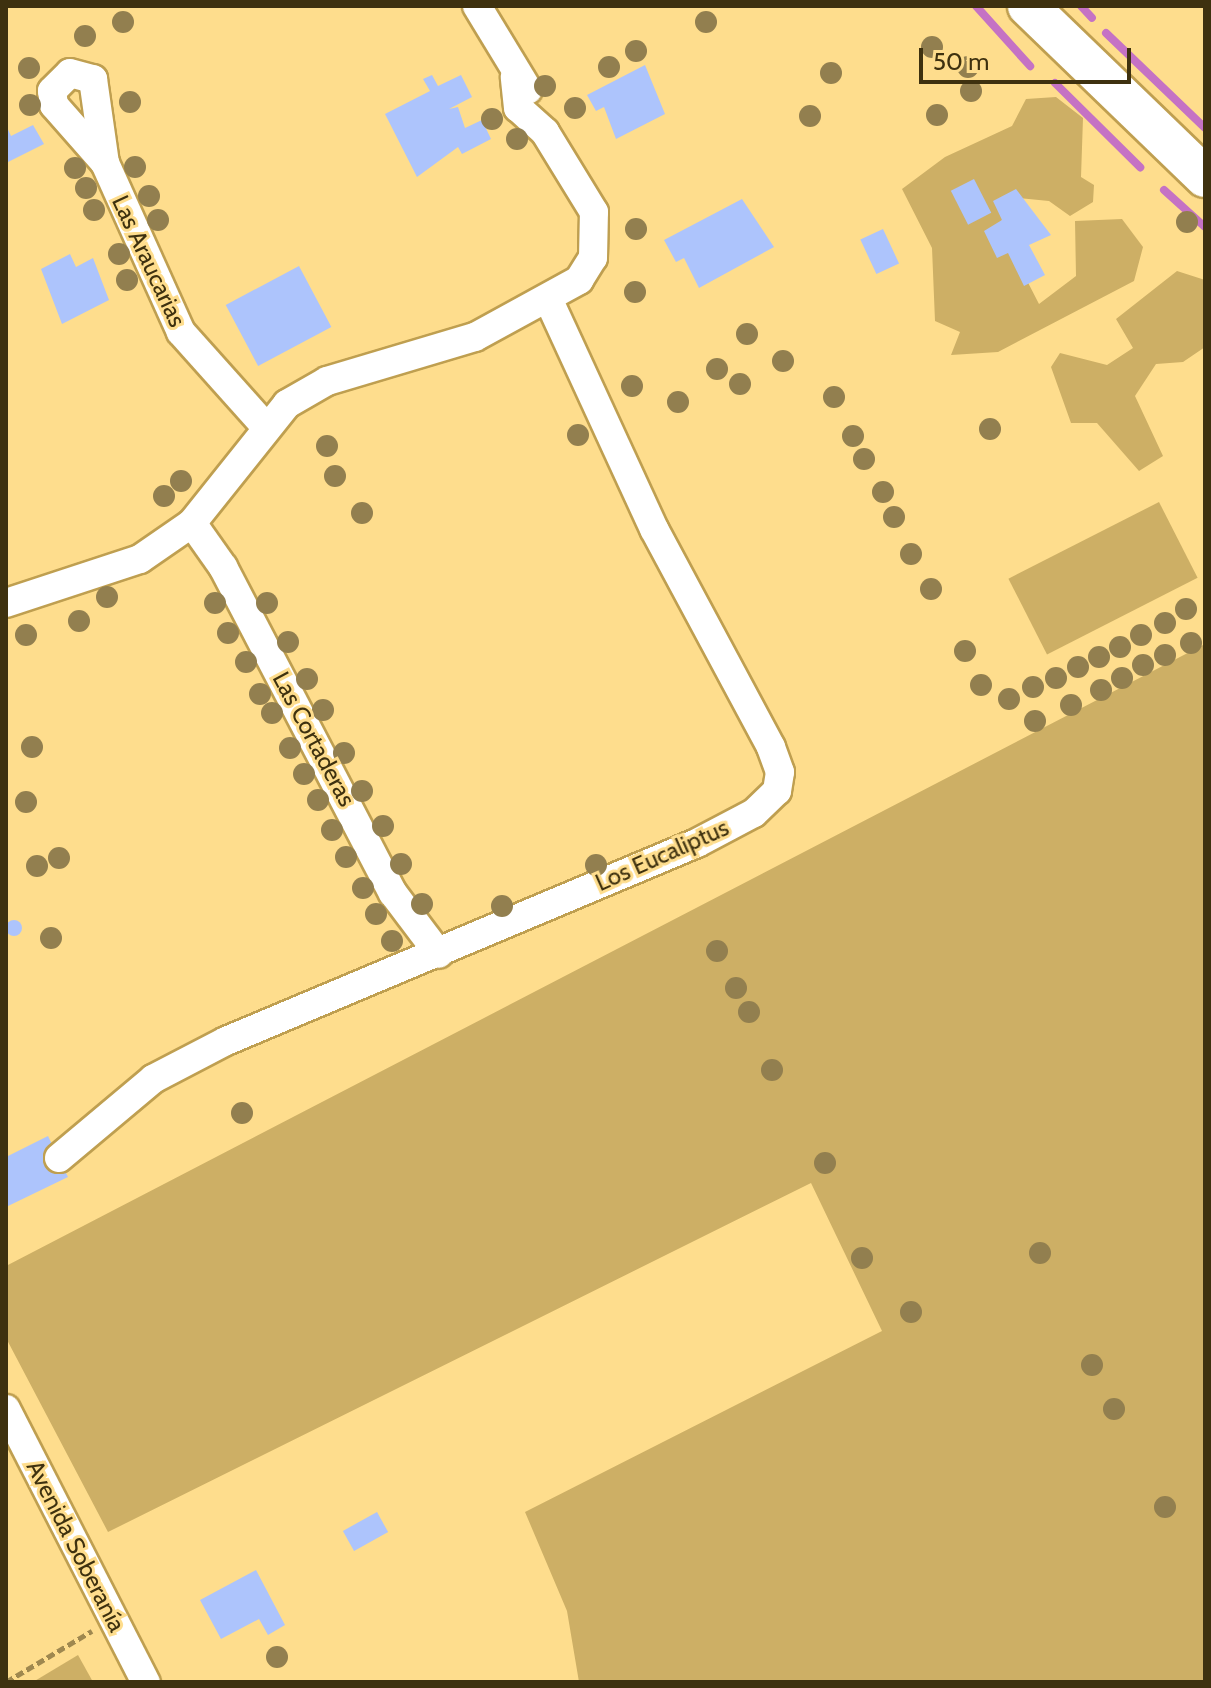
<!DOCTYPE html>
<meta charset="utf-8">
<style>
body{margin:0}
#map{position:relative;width:1211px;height:1688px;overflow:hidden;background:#fedd8d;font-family:Cabin,sans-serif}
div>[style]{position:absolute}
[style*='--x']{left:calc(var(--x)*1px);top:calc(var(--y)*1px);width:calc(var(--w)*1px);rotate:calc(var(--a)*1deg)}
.green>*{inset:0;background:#cdaf65;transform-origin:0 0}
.stream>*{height:8px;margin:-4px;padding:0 4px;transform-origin:4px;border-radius:4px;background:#c572c4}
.building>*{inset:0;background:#adc4fc;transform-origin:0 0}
.round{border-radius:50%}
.path>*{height:5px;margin-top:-2.5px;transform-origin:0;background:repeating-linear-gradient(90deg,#9f884f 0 8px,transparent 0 12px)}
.roads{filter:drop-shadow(2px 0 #bf9f50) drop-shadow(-2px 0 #bf9f50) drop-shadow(0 2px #bf9f50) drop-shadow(0 -2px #bf9f50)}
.street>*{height:28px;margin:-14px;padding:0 14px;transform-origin:14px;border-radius:14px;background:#fff}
.secondary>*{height:40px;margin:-20px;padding:0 20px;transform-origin:20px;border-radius:20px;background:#fff}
.trees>*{width:22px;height:22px;margin:-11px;border-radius:50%;background:#927f4f}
span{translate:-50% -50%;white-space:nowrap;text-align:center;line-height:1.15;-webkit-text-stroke:6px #fedd8d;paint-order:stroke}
.street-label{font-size:24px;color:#3e310f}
.frame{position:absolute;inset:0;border:8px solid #3e310f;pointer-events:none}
.scale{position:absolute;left:919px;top:48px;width:212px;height:36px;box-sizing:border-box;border:4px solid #3e310f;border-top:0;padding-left:10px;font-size:24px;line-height:28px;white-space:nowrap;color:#3e310f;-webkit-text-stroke:6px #fedd8d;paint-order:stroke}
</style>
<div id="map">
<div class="green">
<i style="clip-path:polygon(1056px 97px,1083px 118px,1081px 177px,1094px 185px,1093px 202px,1070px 216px,1049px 201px,1007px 197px,1000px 228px,1039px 304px,1076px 276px,1075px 221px,1122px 219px,1143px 247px,1134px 281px,998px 352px,951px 355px,960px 332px,935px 321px,932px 248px,902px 189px,945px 157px,1012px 126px,1026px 99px)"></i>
<i style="clip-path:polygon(1177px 271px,1205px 280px,1205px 347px,1183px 362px,1156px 364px,1135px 396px,1163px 456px,1139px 471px,1097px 423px,1071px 423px,1051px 367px,1060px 353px,1107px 365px,1133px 348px,1116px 319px)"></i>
<i style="left:1159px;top:502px;width:85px;height:169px;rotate:63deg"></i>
<i style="clip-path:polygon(1205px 644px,1205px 1682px,579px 1682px,567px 1611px,525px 1512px,882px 1331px,811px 1183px,108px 1532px,6px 1338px,6px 1266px)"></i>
<i style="clip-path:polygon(78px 1655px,93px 1682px,33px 1682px)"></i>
</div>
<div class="stream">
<i style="--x:976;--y:6;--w:81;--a:48"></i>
<i style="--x:1081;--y:6;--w:16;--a:47"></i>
<i style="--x:1106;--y:33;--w:137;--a:43.8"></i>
<i style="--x:1055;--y:83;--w:120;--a:44.7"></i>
<i style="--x:1164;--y:190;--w:55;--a:42.1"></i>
</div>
<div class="building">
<i style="clip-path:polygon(645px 65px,665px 114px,616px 139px,604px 107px,596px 111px,587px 95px)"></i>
<i style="clip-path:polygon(432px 75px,438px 86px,461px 75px,472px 97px,449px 109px,458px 107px,465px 128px,482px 120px,491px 139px,462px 154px,458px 147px,417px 177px,385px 114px,430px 91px,423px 79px)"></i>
<i style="clip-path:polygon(6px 125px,11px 136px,33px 125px,44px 144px,6px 163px)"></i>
<i style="left:974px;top:179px;width:38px;height:26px;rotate:63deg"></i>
<i style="clip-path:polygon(1016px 189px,1051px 235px,1029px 245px,1045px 275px,1024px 286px,1008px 253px,997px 258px,984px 231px,1002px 220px,993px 201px)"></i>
<i style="clip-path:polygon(742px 199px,774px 247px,699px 288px,684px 258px,676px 262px,664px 240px)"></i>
<i style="left:883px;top:229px;width:38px;height:25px;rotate:65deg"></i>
<i style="clip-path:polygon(70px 254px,76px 267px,93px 258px,109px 300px,62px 324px,41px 269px)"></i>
<i style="left:299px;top:266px;width:69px;height:83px;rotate:62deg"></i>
<i class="round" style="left:6px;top:920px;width:16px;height:16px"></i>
<i style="clip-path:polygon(48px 1136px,68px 1177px,6px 1207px,6px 1157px)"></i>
<i style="left:377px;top:1512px;width:23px;height:39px;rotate:61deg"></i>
<i style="clip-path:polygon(256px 1570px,285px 1625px,268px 1635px,259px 1619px,221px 1639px,200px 1600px)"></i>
</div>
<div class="path">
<i style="--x:6;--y:1682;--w:100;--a:-30.7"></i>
</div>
<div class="roads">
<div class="street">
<i style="--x:477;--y:6;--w:98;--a:58.7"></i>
<i style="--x:105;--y:163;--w:77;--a:-131.3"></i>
<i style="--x:54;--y:105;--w:14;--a:-98"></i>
<i style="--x:52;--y:91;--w:25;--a:-45"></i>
<i style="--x:70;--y:73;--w:24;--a:15"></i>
<i style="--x:93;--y:79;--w:85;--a:81.9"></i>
<i style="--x:105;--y:163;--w:185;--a:65.8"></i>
<i style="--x:181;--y:332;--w:126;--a:48.2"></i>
<i style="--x:192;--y:523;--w:54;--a:54.8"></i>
<i style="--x:223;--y:567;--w:368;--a:62.5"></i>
<i style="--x:393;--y:893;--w:76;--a:53"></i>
<i style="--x:6;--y:603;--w:141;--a:-18.2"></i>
<i style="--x:140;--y:559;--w:63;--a:-34.7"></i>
<i style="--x:192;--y:523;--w:152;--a:-51.4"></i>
<i style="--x:287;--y:404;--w:46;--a:-29.9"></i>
<i style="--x:327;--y:381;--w:154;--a:-16.6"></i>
<i style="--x:475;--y:337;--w:119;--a:-28.7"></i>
<i style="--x:579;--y:280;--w:26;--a:-58"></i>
<i style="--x:593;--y:258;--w:46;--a:-88.8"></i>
<i style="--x:594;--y:212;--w:94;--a:-121.5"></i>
<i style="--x:545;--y:132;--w:36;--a:-138"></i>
<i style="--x:518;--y:108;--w:31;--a:-96"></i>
<i style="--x:59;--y:1158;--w:123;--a:-40"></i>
<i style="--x:153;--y:1079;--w:82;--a:-27.5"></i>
<i style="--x:226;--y:1041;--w:511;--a:-22.8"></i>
<i style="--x:697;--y:843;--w:64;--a:-27.8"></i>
<i style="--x:754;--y:813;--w:32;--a:-44"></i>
<i style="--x:777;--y:791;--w:19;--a:-81"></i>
<i style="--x:780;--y:772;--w:27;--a:-110"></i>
<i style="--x:771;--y:747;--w:247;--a:-118.2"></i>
<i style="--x:654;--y:529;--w:253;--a:-114.7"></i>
<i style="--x:6;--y:1409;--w:307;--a:62.9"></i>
</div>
<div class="secondary">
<i style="--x:1028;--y:6;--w:246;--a:44"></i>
</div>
</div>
<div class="trees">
<i style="left:123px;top:22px"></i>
<i style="left:706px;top:22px"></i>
<i style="left:85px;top:36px"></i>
<i style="left:932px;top:47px"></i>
<i style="left:636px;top:51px"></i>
<i style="left:609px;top:67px"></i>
<i style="left:968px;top:67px"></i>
<i style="left:29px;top:68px"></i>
<i style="left:831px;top:73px"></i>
<i style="left:545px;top:86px"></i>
<i style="left:971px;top:91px"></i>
<i style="left:130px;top:102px"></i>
<i style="left:30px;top:105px"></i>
<i style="left:575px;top:108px"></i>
<i style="left:937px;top:115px"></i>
<i style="left:810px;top:116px"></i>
<i style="left:492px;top:119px"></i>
<i style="left:517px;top:139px"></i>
<i style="left:135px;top:167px"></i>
<i style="left:75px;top:168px"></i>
<i style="left:86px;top:188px"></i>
<i style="left:149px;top:196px"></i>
<i style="left:94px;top:210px"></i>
<i style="left:158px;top:220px"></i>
<i style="left:1187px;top:222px"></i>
<i style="left:636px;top:229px"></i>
<i style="left:119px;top:254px"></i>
<i style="left:127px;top:280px"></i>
<i style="left:635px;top:292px"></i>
<i style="left:747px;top:334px"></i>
<i style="left:783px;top:361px"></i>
<i style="left:717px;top:369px"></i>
<i style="left:740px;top:384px"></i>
<i style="left:632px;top:386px"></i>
<i style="left:834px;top:397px"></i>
<i style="left:678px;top:402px"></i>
<i style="left:990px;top:429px"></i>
<i style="left:578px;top:435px"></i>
<i style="left:853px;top:436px"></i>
<i style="left:327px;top:446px"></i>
<i style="left:864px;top:459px"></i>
<i style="left:335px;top:476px"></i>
<i style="left:181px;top:481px"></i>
<i style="left:883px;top:492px"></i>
<i style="left:164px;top:496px"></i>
<i style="left:362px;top:513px"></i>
<i style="left:894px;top:517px"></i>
<i style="left:911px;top:554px"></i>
<i style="left:931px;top:589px"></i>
<i style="left:107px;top:597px"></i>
<i style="left:215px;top:603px"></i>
<i style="left:267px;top:603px"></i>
<i style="left:1186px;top:609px"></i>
<i style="left:79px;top:621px"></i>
<i style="left:1165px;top:623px"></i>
<i style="left:228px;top:633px"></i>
<i style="left:26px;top:635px"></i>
<i style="left:1141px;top:635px"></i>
<i style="left:288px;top:642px"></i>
<i style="left:1191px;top:643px"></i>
<i style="left:1120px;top:647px"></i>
<i style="left:965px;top:651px"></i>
<i style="left:1165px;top:655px"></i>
<i style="left:1099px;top:657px"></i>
<i style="left:246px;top:662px"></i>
<i style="left:1143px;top:665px"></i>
<i style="left:1078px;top:667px"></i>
<i style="left:1056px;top:678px"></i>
<i style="left:1122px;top:678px"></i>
<i style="left:307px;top:679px"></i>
<i style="left:981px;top:685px"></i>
<i style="left:1033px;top:687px"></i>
<i style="left:1101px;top:690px"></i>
<i style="left:260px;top:694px"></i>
<i style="left:1009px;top:699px"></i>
<i style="left:1071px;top:705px"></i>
<i style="left:323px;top:710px"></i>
<i style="left:272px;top:713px"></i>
<i style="left:1035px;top:721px"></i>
<i style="left:32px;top:747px"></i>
<i style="left:290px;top:748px"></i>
<i style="left:344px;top:753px"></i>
<i style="left:304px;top:774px"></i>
<i style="left:362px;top:791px"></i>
<i style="left:318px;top:800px"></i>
<i style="left:26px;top:802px"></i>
<i style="left:383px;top:826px"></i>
<i style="left:332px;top:830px"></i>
<i style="left:346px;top:857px"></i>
<i style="left:59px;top:858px"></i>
<i style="left:401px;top:864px"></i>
<i style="left:596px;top:865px"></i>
<i style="left:37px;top:866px"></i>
<i style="left:363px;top:888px"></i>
<i style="left:422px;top:904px"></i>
<i style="left:502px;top:906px"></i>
<i style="left:376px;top:914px"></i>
<i style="left:51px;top:938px"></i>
<i style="left:392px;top:941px"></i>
<i style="left:717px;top:951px"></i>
<i style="left:736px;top:988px"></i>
<i style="left:749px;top:1012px"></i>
<i style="left:772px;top:1070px"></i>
<i style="left:242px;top:1113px"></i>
<i style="left:825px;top:1163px"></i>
<i style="left:1040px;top:1253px"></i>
<i style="left:862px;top:1258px"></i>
<i style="left:911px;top:1312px"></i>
<i style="left:1092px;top:1365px"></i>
<i style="left:1114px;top:1409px"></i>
<i style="left:1165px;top:1507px"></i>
<i style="left:277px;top:1657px"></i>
</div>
<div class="street-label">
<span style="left:149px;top:261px;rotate:65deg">Las Araucarias</span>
<span style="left:314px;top:739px;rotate:62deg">Las Cortaderas</span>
<span style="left:662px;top:855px;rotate:-24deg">Los Eucaliptus</span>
<span style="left:76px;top:1546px;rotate:63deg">Avenida Soberanía</span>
</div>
<div class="frame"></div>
<div class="scale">50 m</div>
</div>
